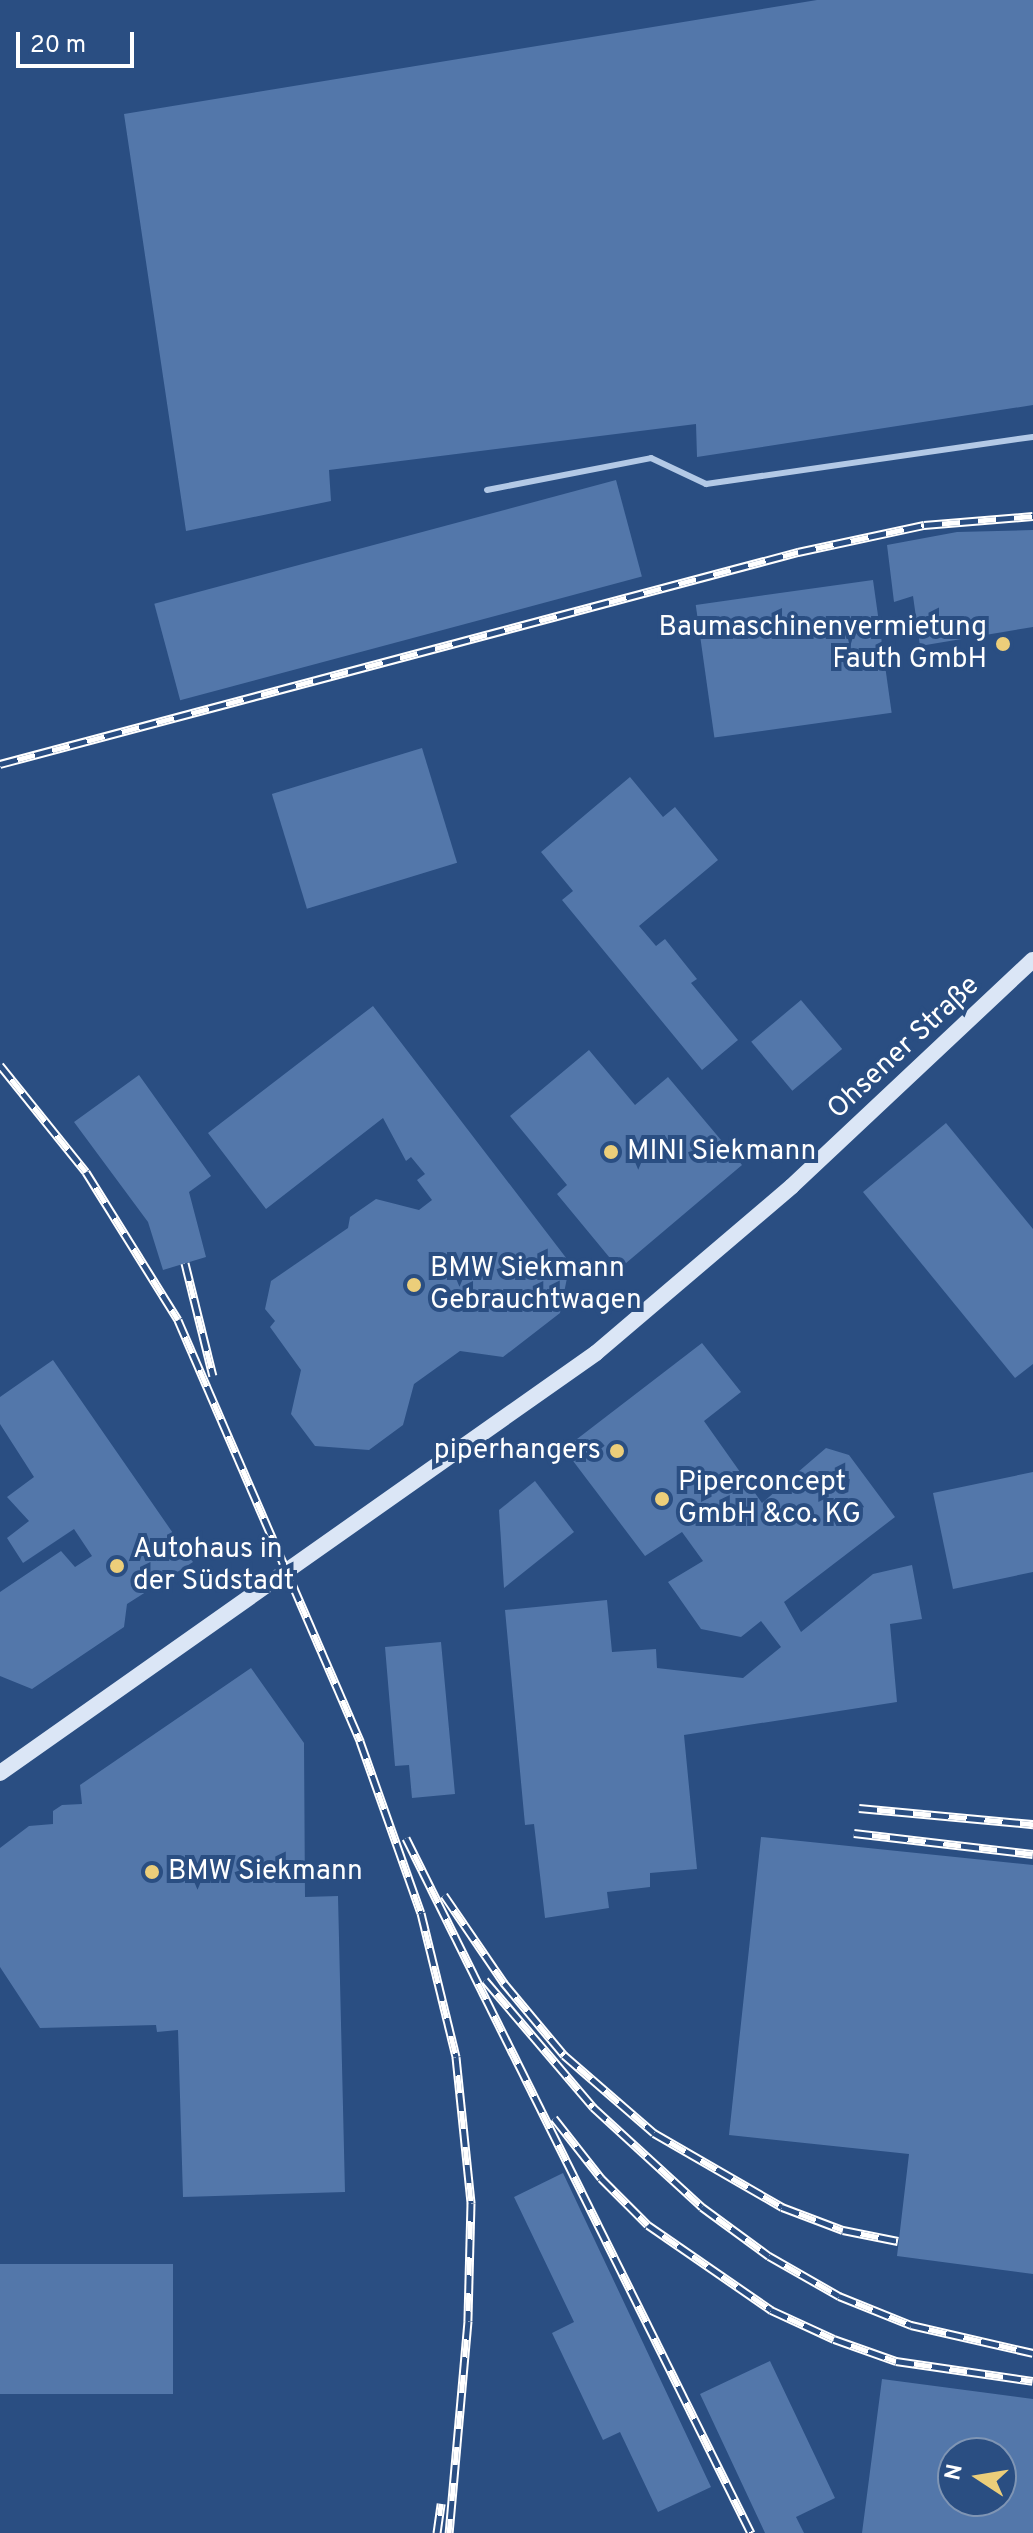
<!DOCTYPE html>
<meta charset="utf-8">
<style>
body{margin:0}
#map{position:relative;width:1033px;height:2533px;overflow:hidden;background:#2a4e82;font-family:Overpass,sans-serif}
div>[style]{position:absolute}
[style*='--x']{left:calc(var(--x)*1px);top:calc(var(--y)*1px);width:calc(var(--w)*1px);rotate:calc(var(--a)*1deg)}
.building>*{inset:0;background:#5377aa;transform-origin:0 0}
.lane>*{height:6px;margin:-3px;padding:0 3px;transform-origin:3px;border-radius:3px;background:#b3c9e6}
.secondary>*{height:16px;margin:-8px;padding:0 8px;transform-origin:8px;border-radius:8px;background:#dbe6f6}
.rail>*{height:9px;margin-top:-4.5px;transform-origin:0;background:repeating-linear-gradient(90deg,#2a4e82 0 18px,#fff 0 36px);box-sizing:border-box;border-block:2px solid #fff}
.dots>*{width:22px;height:22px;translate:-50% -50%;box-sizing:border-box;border:4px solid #2a4e82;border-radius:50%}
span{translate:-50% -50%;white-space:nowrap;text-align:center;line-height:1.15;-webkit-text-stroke:8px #2a4e82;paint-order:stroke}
.poi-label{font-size:28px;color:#fff}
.right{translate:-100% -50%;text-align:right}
.left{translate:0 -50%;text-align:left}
.street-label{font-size:28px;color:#fff}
.north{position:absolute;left:937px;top:2437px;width:80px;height:80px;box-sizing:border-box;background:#2a4e82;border:2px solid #7f95b4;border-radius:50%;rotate:282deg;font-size:22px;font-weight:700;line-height:32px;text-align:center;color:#fff}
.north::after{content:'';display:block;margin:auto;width:28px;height:36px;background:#ecce7a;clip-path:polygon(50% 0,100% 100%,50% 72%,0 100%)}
.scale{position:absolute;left:16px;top:32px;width:118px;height:36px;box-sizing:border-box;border:4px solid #fff;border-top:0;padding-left:10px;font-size:24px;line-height:28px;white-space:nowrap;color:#fff;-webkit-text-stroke:6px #2a4e82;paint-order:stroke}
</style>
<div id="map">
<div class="building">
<i style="clip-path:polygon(817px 0,1033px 0,1033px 405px,697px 457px,696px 424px,329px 470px,331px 501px,186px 531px,124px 114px)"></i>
<i style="left:616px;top:480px;width:100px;height:478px;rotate:75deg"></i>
<i style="clip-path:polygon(1033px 530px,1033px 627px,920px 646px,913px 596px,894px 602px,887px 545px,957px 532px)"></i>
<i style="left:873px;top:580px;width:134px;height:179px;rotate:82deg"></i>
<i style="left:422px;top:748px;width:120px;height:157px;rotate:73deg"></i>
<i style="clip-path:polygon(630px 777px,663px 817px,675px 807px,718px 860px,639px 926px,656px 946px,665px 939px,697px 979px,691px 983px,738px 1040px,702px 1070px,562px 900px,573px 891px,541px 852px)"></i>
<i style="left:801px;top:1000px;width:64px;height:65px;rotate:50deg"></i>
<i style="clip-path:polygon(373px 1006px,570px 1263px,560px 1313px,503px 1357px,460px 1351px,414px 1384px,403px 1425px,369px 1450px,315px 1446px,291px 1414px,301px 1370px,270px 1327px,275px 1321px,265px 1309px,271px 1281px,348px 1228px,350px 1217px,376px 1199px,419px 1210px,432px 1200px,417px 1180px,425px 1174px,411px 1157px,406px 1161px,383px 1118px,266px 1209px,208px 1133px)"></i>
<i style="clip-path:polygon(589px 1050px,635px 1105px,668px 1077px,742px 1165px,619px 1269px,557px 1194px,567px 1185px,510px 1116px)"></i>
<i style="clip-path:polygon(139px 1075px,211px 1176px,189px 1192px,206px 1257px,163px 1270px,148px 1222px,74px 1122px)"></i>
<i style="clip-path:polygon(946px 1123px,1033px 1229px,1033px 1364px,1015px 1378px,863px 1192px)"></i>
<i style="clip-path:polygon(702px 1343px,741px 1392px,704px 1421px,762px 1503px,826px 1448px,849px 1455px,895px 1517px,784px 1602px,801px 1632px,873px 1574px,912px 1565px,922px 1619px,890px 1624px,897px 1702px,684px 1735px,697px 1869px,650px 1873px,650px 1887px,607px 1892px,609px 1908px,545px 1918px,534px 1824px,525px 1825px,505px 1610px,607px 1600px,612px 1652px,656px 1649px,657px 1668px,743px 1678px,781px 1647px,761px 1621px,741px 1637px,701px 1629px,668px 1582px,703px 1561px,682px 1532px,645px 1556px,564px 1449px)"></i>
<i style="clip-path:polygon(53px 1360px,193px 1562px,127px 1604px,124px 1627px,32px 1689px,0 1676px,0 1592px,61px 1551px,75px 1567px,92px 1556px,74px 1529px,23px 1563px,7px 1538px,29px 1521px,7px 1497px,34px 1477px,0 1424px,0 1397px)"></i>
<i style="clip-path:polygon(1033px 1472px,1033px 1572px,953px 1589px,933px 1493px)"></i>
<i style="clip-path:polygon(535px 1481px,574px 1532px,504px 1588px,499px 1510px)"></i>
<i style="clip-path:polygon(441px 1642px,455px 1794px,412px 1798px,409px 1765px,395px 1766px,385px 1647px)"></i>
<i style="clip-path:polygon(251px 1668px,304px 1743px,305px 1897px,338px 1896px,345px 2192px,183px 2197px,178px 2030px,157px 2032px,156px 2025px,40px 2028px,0 1967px,0 1848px,29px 1826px,53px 1824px,53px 1811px,62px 1805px,82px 1804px,80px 1785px)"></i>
<i style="clip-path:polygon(761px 1837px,1033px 1865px,1033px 2274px,897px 2256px,909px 2154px,729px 2135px)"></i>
<i style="clip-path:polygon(563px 2173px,711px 2487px,658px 2512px,620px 2432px,603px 2440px,552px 2333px,574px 2322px,514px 2197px)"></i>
<i style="left:173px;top:2264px;width:130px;height:173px;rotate:90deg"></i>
<i style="clip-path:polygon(770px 2361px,835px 2498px,796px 2517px,804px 2533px,765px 2533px,700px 2394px)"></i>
<i style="clip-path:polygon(evenodd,882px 2379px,1033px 2399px,1033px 2533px,862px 2533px,882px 2379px,953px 2453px,1001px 2453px,1001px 2501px,953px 2501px,953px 2453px)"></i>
</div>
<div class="lane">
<i style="--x:487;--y:490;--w:167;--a:-11"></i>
<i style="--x:651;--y:458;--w:61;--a:25.3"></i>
<i style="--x:706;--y:484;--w:330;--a:-8.2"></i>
</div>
<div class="secondary">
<i style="--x:0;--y:1773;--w:729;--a:-35.17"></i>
<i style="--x:596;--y:1353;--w:257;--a:-40.4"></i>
<i style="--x:792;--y:1186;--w:330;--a:-43.2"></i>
</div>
<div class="rail">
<i style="--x:0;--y:764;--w:826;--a:-14.88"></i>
<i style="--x:798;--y:552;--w:129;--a:-12.1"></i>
<i style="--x:924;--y:525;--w:109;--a:-4.7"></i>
<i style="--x:0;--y:1065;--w:137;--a:51.2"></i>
<i style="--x:86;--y:1172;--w:174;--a:58.1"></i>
<i style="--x:178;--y:1320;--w:459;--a:66.6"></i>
<i style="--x:360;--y:1741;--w:182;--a:70.5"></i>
<i style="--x:421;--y:1913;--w:148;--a:76.3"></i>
<i style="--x:456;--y:2057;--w:147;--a:84.1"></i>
<i style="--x:471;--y:2203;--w:118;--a:91.5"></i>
<i style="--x:468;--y:2321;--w:213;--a:95.1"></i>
<i style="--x:185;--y:1263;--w:116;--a:76.1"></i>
<i style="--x:859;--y:1808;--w:175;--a:5.3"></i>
<i style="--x:854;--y:1833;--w:180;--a:6.7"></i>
<i style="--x:406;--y:1838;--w:776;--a:63.6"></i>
<i style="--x:444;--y:1895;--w:107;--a:55.7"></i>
<i style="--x:504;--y:1983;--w:94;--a:50.2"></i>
<i style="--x:564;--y:2055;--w:119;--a:40.9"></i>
<i style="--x:654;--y:2133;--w:148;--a:30"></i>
<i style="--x:782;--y:2207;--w:65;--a:20.7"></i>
<i style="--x:843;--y:2230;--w:56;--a:11.3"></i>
<i style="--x:485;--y:1980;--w:167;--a:49.6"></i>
<i style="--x:593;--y:2107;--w:148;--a:42.5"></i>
<i style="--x:702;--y:2207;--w:83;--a:36.2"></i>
<i style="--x:769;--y:2256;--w:81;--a:29.7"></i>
<i style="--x:839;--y:2296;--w:78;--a:21.9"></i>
<i style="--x:911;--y:2325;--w:125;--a:12.9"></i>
<i style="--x:554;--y:2118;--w:76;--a:51.9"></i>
<i style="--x:601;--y:2178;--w:66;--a:45"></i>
<i style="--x:648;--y:2225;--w:150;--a:34.6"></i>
<i style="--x:771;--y:2310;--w:69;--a:24.7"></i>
<i style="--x:834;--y:2339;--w:66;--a:19.5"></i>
<i style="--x:896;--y:2361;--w:138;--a:8.3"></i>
<i style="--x:437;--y:2533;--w:30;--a:-82"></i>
</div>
<div class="dots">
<i style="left:1003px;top:644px;background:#ecce7a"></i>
<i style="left:611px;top:1152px;background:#ecce7a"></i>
<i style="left:414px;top:1285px;background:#ecce7a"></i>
<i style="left:617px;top:1451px;background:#ecce7a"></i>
<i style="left:662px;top:1499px;background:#ecce7a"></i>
<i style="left:117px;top:1566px;background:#ecce7a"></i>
<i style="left:152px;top:1872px;background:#ecce7a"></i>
</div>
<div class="poi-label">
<span class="right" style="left:987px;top:644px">Baumaschinenvermietung<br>Fauth GmbH</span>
<span class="left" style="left:627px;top:1152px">MINI Siekmann</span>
<span class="left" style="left:430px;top:1285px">BMW Siekmann<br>Gebrauchtwagen</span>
<span class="right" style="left:601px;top:1451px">piperhangers</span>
<span class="left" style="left:678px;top:1499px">Piperconcept<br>GmbH &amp;co. KG</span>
<span class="left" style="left:133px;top:1566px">Autohaus in<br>der Südstadt</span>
<span class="left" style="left:168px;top:1872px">BMW Siekmann</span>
</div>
<div class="street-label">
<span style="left:904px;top:1048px;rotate:-43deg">Ohsener Straße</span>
</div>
<div class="north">N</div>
<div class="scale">20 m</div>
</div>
